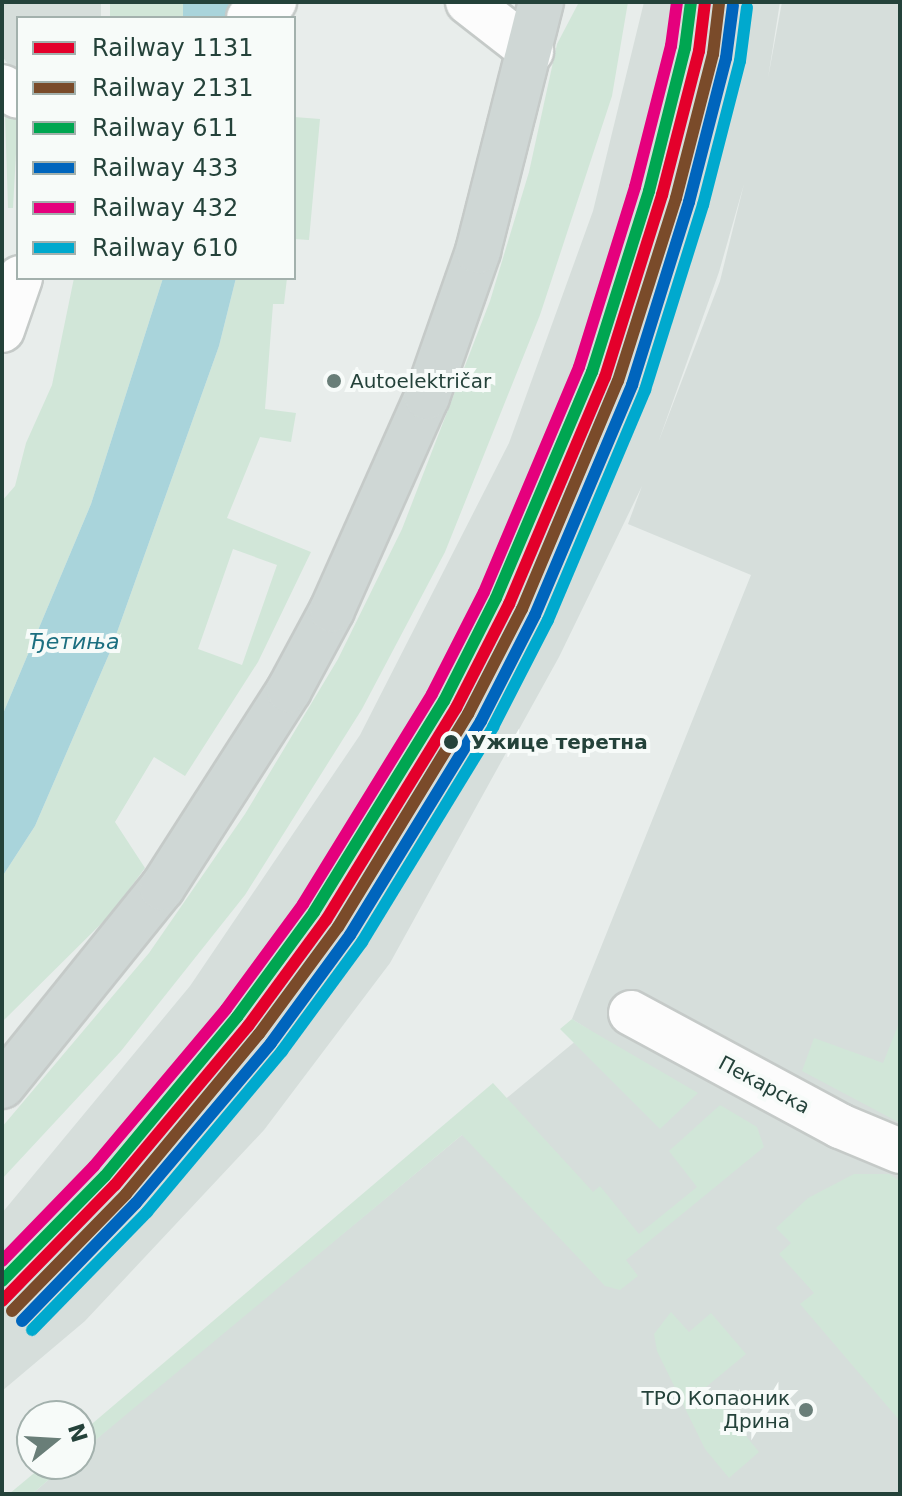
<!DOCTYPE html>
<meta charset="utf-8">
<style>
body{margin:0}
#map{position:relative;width:902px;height:1496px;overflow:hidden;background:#e8edeb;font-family:"DejaVu Sans",sans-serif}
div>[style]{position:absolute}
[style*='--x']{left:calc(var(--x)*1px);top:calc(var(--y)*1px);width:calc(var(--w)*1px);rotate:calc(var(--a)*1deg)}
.built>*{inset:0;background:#d6dedb}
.green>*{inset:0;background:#d1e6d8;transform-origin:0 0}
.water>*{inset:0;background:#a9d4db;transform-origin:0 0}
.roads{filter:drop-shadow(2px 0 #c5cac8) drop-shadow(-2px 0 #c5cac8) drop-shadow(0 2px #c5cac8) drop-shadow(0 -2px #c5cac8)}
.street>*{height:44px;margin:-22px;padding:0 22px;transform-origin:22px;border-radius:22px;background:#fcfcfc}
.secondary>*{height:44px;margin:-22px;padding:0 22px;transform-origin:22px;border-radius:22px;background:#fcfcfc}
.primary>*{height:44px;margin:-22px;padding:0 22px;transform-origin:22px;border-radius:22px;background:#cfd7d5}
.rail-1>*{height:12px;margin:-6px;padding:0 6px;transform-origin:6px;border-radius:6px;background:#e4002b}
.rail-2>*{height:12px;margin:-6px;padding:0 6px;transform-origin:6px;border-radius:6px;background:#7a4b2a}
.rail-3>*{height:12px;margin:-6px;padding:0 6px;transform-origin:6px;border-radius:6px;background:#00a651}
.rail-4>*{height:12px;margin:-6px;padding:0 6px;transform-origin:6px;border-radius:6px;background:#0065bd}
.rail-5>*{height:12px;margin:-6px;padding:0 6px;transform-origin:6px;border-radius:6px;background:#e5007d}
.rail-6>*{height:12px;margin:-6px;padding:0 6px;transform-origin:6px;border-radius:6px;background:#00a9ce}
.dots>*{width:22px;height:22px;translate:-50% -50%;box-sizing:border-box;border:4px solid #f7fbf9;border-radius:50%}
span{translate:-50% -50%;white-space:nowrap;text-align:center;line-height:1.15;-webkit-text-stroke:8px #f7fbf9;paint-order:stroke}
.poi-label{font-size:20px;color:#24423a}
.left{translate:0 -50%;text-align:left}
.right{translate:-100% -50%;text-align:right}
.stop-label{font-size:20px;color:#24423a;font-weight:700}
.street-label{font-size:20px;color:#24423a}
.water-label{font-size:22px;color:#1c6f80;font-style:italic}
.frame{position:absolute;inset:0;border:4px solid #24423a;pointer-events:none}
.legend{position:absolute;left:16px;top:16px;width:280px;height:264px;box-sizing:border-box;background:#f7fbf9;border:2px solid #a3b1ad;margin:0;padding:10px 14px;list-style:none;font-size:24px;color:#24423a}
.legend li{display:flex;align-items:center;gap:16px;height:40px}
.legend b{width:40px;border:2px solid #a3b1ad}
.north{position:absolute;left:16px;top:1400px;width:80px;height:80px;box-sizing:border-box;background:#f7fbf9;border:2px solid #a3b1ad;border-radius:50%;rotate:72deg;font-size:22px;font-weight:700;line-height:32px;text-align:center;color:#24423a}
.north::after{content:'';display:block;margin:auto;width:28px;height:36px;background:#697e78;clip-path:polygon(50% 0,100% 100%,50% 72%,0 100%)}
</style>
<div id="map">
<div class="built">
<i style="clip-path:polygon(2px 2px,101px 2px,101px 18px,18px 18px,18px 78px,2px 56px)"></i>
<i style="clip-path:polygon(evenodd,644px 2px,780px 2px,768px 78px,782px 2px,900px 2px,900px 1494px,32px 1494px,67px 1464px,80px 1464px,80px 1453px,149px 1394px,589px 1030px,572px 1019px,751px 575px,628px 524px,642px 486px,559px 657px,390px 963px,264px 1130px,85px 1321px,2px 1391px,2px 1213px,190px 986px,360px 735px,509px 443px,593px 211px,644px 2px,744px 184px,720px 281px,658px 443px,719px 272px,744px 184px)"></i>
</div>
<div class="green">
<i style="left:110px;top:2px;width:73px;height:16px"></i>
<i style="clip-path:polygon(579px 2px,628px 2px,612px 96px,540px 315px,445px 552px,362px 709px,245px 895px,121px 1051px,2px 1179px,2px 1127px,149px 953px,245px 814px,338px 659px,402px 529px,490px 301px,529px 172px,557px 44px)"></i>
<i style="clip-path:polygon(5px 114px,18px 118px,13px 208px,8px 208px)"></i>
<i style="clip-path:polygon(294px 117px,320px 119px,309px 240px,294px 239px)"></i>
<i style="clip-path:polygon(74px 278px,163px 278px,91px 504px,2px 716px,2px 501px,15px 486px,26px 443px,52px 385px)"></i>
<i style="clip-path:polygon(evenodd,236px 278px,287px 278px,284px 304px,273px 304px,265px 409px,296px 413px,291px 442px,260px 437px,227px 518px,311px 552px,258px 662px,185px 776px,154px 757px,115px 822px,145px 868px,110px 915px,2px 1022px,2px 877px,35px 826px,110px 652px,219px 346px,236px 278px,233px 549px,277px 565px,242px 665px,198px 649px,233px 549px)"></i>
<i style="clip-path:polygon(572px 1019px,590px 1030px,698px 1093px,660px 1129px,560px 1029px)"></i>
<i style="clip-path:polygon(900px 1021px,900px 1123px,802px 1071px,814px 1038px,883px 1063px)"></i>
<i style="clip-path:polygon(493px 1083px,593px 1192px,600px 1186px,639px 1234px,697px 1187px,669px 1151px,720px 1105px,757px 1127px,764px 1147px,626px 1260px,638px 1276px,620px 1290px,605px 1286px,462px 1135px,80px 1453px,80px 1434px)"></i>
<i style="clip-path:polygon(854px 1174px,889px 1174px,900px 1181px,900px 1421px,800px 1304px,814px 1293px,779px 1254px,791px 1243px,776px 1228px,808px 1198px)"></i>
<i style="clip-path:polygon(671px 1312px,689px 1332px,711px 1313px,746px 1354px,706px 1387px,759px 1452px,729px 1478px,705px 1449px,657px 1351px,654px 1334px)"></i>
<i style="clip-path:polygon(45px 1464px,67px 1464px,32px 1494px,9px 1494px)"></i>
</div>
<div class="water">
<i style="left:183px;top:2px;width:104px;height:16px"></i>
<i style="clip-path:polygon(163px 278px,236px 278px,219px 346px,110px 652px,35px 826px,2px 877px,2px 716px,91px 504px)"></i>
</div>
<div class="roads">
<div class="street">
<i style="--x:468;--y:2;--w:80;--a:37.9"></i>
<i style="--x:2;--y:87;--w:18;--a:29"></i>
<i style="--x:631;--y:1013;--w:238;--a:28.4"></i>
<i style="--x:840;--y:1126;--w:65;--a:22.6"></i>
</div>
<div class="secondary">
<i style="--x:249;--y:18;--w:30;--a:-33"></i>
<i style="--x:2;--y:330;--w:55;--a:-70.9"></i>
</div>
<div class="primary">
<i style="--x:2;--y:1086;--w:255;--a:-51.1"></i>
<i style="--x:162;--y:888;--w:235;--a:-57.3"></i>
<i style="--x:289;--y:690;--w:91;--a:-61.7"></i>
<i style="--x:332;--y:610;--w:233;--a:-66"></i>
<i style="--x:427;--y:397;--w:155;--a:-70.7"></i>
<i style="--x:478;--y:251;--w:257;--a:-75.8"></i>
</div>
</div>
<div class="rail-1">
<i style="--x:2;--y:1301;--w:162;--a:-45.8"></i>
<i style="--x:115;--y:1185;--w:207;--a:-50.1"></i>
<i style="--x:248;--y:1026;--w:132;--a:-53.7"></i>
<i style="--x:326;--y:920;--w:249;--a:-58.5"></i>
<i style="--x:456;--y:708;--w:117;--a:-63"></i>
<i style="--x:509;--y:604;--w:246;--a:-67.1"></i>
<i style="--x:605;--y:377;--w:191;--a:-72.6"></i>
<i style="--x:662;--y:195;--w:149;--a:-75.6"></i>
<i style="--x:699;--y:51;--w:49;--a:-83"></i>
</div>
<div class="rail-2">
<i style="--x:12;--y:1311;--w:163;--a:-45.7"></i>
<i style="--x:126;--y:1194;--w:208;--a:-50.3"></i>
<i style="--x:259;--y:1034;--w:133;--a:-53.6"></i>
<i style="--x:338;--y:927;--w:250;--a:-58.6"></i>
<i style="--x:468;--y:714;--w:118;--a:-62.8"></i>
<i style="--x:522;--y:609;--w:247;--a:-67.2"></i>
<i style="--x:618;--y:381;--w:192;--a:-72.4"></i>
<i style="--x:676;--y:198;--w:149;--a:-75.6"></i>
<i style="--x:713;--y:54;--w:50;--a:-83.2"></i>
</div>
<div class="rail-3">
<i style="--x:2;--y:1281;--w:147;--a:-45.6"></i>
<i style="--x:105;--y:1176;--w:207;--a:-50.3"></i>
<i style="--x:237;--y:1017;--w:130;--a:-53.7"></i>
<i style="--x:314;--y:912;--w:248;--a:-58.4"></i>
<i style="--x:444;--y:701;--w:115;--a:-63.2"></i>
<i style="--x:496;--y:598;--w:246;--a:-67"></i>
<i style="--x:592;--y:372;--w:190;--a:-72.5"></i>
<i style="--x:649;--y:191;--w:147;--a:-75.9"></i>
<i style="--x:685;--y:48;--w:46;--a:-82.6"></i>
</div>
<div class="rail-4">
<i style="--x:22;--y:1321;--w:164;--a:-46"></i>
<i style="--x:136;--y:1203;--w:209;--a:-49.8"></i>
<i style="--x:271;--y:1043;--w:134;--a:-53.8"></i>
<i style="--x:350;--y:935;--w:251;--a:-58.5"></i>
<i style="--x:481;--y:721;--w:119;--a:-63"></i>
<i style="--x:535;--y:615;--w:250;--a:-67.1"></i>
<i style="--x:632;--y:385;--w:192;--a:-72.7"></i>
<i style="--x:689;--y:202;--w:149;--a:-75.6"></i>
<i style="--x:726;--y:58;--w:53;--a:-82.5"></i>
</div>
<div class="rail-5">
<i style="--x:2;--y:1261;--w:132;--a:-45.9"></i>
<i style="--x:94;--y:1166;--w:205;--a:-49.9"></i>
<i style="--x:226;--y:1009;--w:130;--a:-53.7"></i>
<i style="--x:303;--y:904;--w:246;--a:-58.4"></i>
<i style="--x:432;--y:694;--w:114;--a:-63"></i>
<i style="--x:484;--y:592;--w:244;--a:-67.1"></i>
<i style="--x:579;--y:367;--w:189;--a:-72.7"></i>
<i style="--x:635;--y:187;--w:146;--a:-75.7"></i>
<i style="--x:671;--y:46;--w:44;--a:-82.2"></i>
</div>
<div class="rail-6">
<i style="--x:32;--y:1330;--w:165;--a:-45.7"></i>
<i style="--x:147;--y:1212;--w:210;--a:-50"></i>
<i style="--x:282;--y:1051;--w:135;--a:-53.7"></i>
<i style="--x:362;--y:942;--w:252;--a:-58.6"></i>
<i style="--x:493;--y:727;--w:120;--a:-62.8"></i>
<i style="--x:548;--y:620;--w:250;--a:-67.1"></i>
<i style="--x:645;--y:390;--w:194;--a:-72.6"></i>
<i style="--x:703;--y:205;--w:149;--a:-75.6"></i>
<i style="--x:740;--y:61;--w:54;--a:-82.6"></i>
</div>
<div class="dots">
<i style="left:334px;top:381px;background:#697e78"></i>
<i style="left:451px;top:742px;background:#24423a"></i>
<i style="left:806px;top:1410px;background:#697e78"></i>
</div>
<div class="poi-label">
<span class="left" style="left:350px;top:381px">Autoelektričar</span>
<span class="right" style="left:790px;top:1410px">ТРО Копаоник<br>Дрина</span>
</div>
<div class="stop-label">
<span class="left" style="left:471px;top:742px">Ужице теретна</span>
</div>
<div class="street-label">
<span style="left:764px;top:1085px;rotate:28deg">Пекарска</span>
</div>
<div class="water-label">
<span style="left:74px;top:642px">Ђетиња</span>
</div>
<div class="frame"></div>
<ul class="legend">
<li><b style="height:10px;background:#e4002b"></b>Railway 1131</li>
<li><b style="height:10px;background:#7a4b2a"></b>Railway 2131</li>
<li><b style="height:10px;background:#00a651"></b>Railway 611</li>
<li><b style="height:10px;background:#0065bd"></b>Railway 433</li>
<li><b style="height:10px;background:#e5007d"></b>Railway 432</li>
<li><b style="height:10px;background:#00a9ce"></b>Railway 610</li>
</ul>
<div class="north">N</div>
</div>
